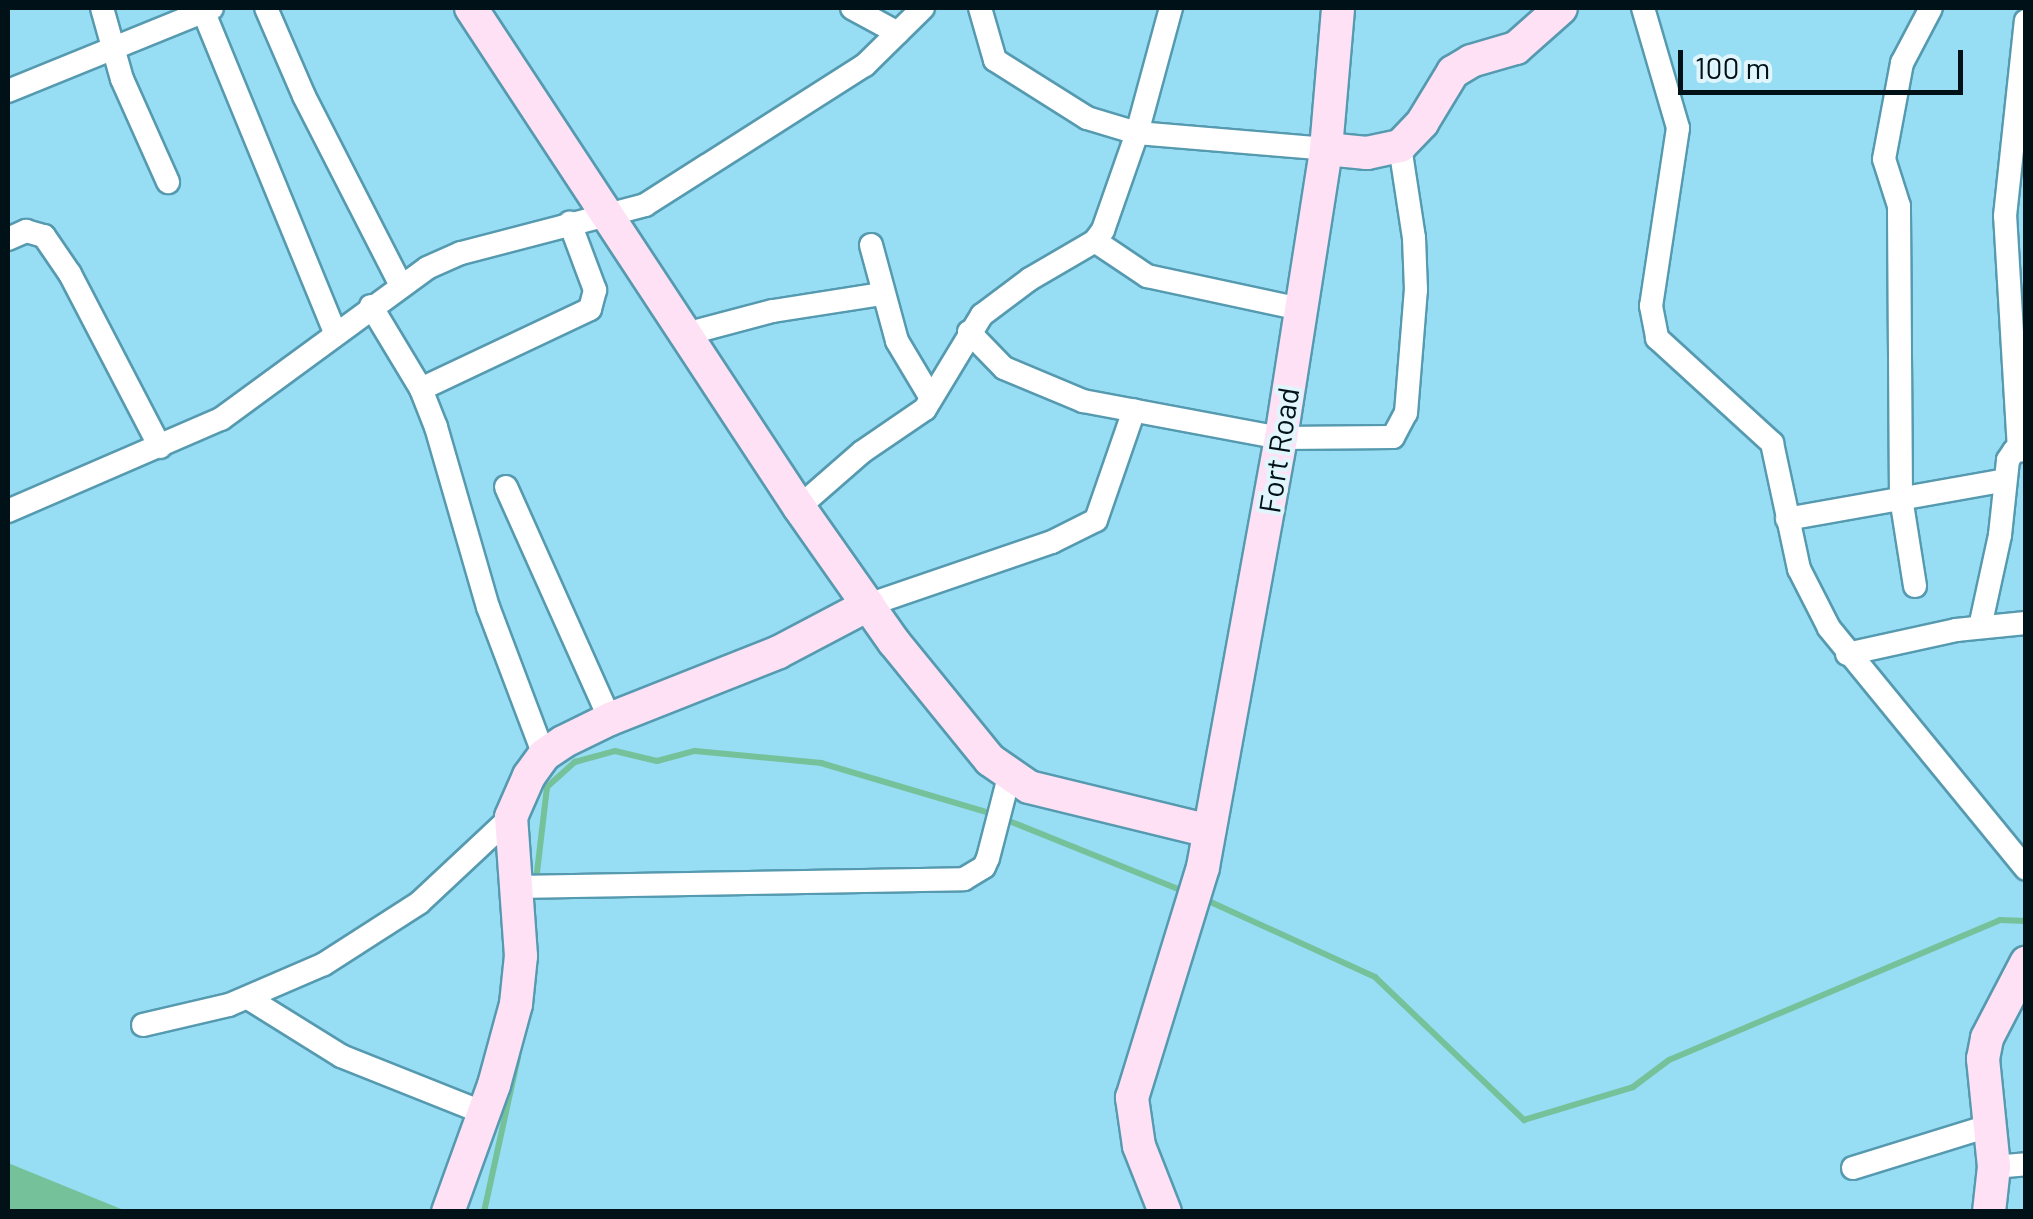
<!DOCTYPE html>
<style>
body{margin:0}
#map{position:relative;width:2033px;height:1219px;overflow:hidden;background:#97ddf4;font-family:Barlow,sans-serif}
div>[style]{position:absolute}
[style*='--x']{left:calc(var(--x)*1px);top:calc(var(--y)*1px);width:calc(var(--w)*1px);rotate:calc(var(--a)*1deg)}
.water>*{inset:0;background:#74c19a}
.stream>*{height:6px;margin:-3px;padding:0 3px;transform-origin:3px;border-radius:3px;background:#74c19a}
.roads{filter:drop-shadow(2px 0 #569ab0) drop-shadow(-2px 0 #569ab0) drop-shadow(0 2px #569ab0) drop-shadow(0 -2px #569ab0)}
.street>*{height:22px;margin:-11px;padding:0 11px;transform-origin:11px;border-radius:11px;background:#fff}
.secondary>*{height:32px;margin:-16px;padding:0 16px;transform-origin:16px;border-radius:16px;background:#fee1f4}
span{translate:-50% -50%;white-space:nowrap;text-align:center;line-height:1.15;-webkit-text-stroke:8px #e1f5fc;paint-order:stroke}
.street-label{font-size:30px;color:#001118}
.frame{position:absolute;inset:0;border:10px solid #001118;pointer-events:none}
.scale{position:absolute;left:1678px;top:50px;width:285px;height:45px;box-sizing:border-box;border:5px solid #001118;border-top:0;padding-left:12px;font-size:30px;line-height:35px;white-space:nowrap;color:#001118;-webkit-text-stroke:8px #e1f5fc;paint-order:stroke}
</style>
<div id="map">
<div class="water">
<i style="clip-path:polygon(8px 1163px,126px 1211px,8px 1211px)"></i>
</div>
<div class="stream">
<i style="--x:1004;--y:819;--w:193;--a:21.9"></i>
<i style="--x:536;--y:881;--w:95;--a:-83.3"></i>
<i style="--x:547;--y:787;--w:38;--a:-42"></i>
<i style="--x:575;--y:762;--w:41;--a:-15.4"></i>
<i style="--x:615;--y:751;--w:43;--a:13.4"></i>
<i style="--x:657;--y:761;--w:39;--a:-15"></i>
<i style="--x:695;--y:751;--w:127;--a:5.4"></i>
<i style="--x:821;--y:763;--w:179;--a:16.5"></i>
<i style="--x:1204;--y:899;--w:188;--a:24.5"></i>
<i style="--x:1375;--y:977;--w:207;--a:43.8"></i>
<i style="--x:1524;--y:1120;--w:114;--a:-16.8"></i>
<i style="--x:1633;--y:1087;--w:45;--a:-36.9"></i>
<i style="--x:1669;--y:1060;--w:359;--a:-22.9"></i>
<i style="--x:2000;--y:920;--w:26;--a:2"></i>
<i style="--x:484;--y:1212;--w:159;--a:-77.6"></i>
</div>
<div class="roads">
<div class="street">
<i style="--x:102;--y:8;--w:74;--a:74.3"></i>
<i style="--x:122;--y:79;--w:113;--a:65.9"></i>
<i style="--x:202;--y:8;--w:352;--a:67.7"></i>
<i style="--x:266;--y:8;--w:96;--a:66.6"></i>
<i style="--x:304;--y:96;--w:211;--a:62.9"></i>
<i style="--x:852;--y:8;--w:52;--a:28.5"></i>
<i style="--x:980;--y:8;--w:54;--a:73.9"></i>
<i style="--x:995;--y:60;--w:109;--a:32.2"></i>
<i style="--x:1087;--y:118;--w:52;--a:16.7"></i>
<i style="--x:1137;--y:133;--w:190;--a:4.8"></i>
<i style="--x:1643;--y:8;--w:125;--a:73.7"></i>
<i style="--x:1678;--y:128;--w:180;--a:98.6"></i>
<i style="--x:1651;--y:306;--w:33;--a:79"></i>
<i style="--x:1657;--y:338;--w:156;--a:42.4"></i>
<i style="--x:1772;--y:443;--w:129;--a:77.9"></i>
<i style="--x:1799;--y:569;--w:66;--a:63"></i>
<i style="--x:1829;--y:628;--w:311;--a:50.7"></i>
<i style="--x:8;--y:91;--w:220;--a:-22.1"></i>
<i style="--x:8;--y:239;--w:20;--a:-24"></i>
<i style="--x:26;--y:231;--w:19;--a:16"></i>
<i style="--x:44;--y:236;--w:46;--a:55.6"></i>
<i style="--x:70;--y:274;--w:195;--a:62.5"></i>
<i style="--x:1095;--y:241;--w:63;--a:33.9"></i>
<i style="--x:1147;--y:276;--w:157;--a:12.1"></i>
<i style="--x:871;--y:245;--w:99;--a:74.8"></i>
<i style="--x:897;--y:341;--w:66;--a:59.2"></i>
<i style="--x:371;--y:306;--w:97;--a:58.9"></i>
<i style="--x:421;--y:389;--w:41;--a:68.5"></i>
<i style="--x:436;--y:427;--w:187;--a:73.9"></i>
<i style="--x:488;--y:607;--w:158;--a:69.3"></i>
<i style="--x:969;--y:332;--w:50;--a:45.8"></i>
<i style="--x:1004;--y:368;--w:86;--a:22.7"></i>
<i style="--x:1083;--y:401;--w:201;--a:10.6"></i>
<i style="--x:1281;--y:438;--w:112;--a:-0.5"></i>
<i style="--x:1393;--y:437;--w:27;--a:-62"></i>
<i style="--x:1406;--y:413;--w:123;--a:-85.4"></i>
<i style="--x:1416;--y:290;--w:52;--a:-92.2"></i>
<i style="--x:1414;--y:238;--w:93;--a:-98.7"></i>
<i style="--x:682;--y:335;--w:94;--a:-14.8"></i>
<i style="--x:773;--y:311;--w:109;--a:-8.9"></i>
<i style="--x:421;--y:389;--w:187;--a:-25.3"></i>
<i style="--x:590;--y:309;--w:20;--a:-75"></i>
<i style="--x:595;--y:290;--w:72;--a:-110.5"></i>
<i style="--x:2019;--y:450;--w:234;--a:-93.4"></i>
<i style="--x:2005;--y:216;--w:196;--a:-83.9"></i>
<i style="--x:506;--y:487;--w:254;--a:65.9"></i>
<i style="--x:799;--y:507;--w:84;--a:-41.1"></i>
<i style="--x:862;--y:452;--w:76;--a:-34.3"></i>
<i style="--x:925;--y:409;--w:110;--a:-58.8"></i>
<i style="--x:982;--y:315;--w:60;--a:-36.9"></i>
<i style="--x:1030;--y:279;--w:75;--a:-30.3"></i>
<i style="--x:1095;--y:241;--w:14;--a:-54"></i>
<i style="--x:1103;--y:230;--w:103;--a:-70.7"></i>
<i style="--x:1137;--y:133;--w:130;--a:-74.8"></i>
<i style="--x:8;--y:511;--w:232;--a:-23.4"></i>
<i style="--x:221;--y:419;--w:255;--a:-36.2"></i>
<i style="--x:427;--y:268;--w:37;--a:-24"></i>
<i style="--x:461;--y:253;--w:190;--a:-14.6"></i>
<i style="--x:645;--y:205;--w:261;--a:-32.5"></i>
<i style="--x:865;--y:65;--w:81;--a:-44.5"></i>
<i style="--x:1787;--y:519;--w:221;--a:-10.1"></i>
<i style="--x:1915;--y:586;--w:89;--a:-99"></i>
<i style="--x:1901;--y:498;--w:292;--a:-90.4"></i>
<i style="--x:1899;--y:206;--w:49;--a:-107.7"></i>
<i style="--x:1884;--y:159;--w:98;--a:-79.4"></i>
<i style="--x:1902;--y:63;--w:62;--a:-62.2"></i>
<i style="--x:868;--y:605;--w:194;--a:-18.9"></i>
<i style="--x:1052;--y:542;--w:49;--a:-26.6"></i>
<i style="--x:1096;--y:520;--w:116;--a:-70.9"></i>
<i style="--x:1980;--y:627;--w:94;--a:-77.7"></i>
<i style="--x:2000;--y:535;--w:75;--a:-83.9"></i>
<i style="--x:2008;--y:460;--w:11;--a:-56"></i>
<i style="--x:2014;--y:451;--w:12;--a:-5"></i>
<i style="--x:1847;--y:654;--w:112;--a:-12.4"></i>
<i style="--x:1956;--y:630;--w:70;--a:-5.7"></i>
<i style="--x:516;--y:887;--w:448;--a:-1"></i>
<i style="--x:964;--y:879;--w:23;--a:-31"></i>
<i style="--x:984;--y:867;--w:10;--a:-66"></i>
<i style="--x:988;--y:858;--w:84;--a:-75.5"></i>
<i style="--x:248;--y:998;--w:110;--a:31.9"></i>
<i style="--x:341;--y:1056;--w:154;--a:21.7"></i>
<i style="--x:143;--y:1025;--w:88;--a:-13.1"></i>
<i style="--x:229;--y:1005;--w:103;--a:-23.3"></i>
<i style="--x:324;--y:964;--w:113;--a:-32.7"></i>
<i style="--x:419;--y:903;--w:126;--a:-43.1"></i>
<i style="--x:1994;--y:1167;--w:32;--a:-5"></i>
<i style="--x:1853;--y:1168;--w:142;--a:-17.2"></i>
</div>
<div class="secondary">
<i style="--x:471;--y:8;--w:597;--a:56.68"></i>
<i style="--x:799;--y:507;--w:165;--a:54.9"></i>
<i style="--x:894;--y:642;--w:152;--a:50.9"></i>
<i style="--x:990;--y:760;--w:47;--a:34.7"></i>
<i style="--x:1029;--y:787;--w:185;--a:13.7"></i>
<i style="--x:1326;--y:149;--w:41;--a:5.6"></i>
<i style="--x:1367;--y:153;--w:34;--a:-12"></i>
<i style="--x:1400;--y:146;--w:32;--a:-46"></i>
<i style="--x:1422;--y:123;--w:60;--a:-58.7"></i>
<i style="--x:1453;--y:72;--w:21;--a:-31"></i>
<i style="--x:1471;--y:61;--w:47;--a:-16.1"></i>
<i style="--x:1516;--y:48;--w:60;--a:-41.6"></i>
<i style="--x:448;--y:1212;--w:135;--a:-70.1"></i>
<i style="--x:494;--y:1085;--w:84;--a:-74.8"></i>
<i style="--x:516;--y:1004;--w:48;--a:-84.1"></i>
<i style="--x:521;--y:956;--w:139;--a:-94.1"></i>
<i style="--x:511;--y:817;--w:45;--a:-66.3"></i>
<i style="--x:529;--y:776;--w:26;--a:-54"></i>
<i style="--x:544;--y:755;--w:23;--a:-34"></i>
<i style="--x:563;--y:742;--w:52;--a:-26.1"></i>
<i style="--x:610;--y:719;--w:182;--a:-21.6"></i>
<i style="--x:779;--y:652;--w:101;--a:-27.8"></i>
<i style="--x:1165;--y:1212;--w:71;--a:-111.5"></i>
<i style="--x:1139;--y:1146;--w:49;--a:-98.3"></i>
<i style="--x:1132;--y:1098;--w:242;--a:-72.9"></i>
<i style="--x:1203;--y:867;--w:436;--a:-79.7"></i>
<i style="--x:1281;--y:438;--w:292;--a:-81.1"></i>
<i style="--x:1326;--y:149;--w:142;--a:-85.1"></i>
<i style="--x:1989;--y:1212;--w:45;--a:-83.7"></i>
<i style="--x:1994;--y:1167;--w:109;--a:-95.8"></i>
<i style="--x:1983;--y:1059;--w:21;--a:-79"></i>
<i style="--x:1987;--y:1038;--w:85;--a:-62.5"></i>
</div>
</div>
<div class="street-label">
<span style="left:1278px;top:450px;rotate:-81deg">Fort Road</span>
</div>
<div class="frame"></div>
<div class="scale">100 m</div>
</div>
